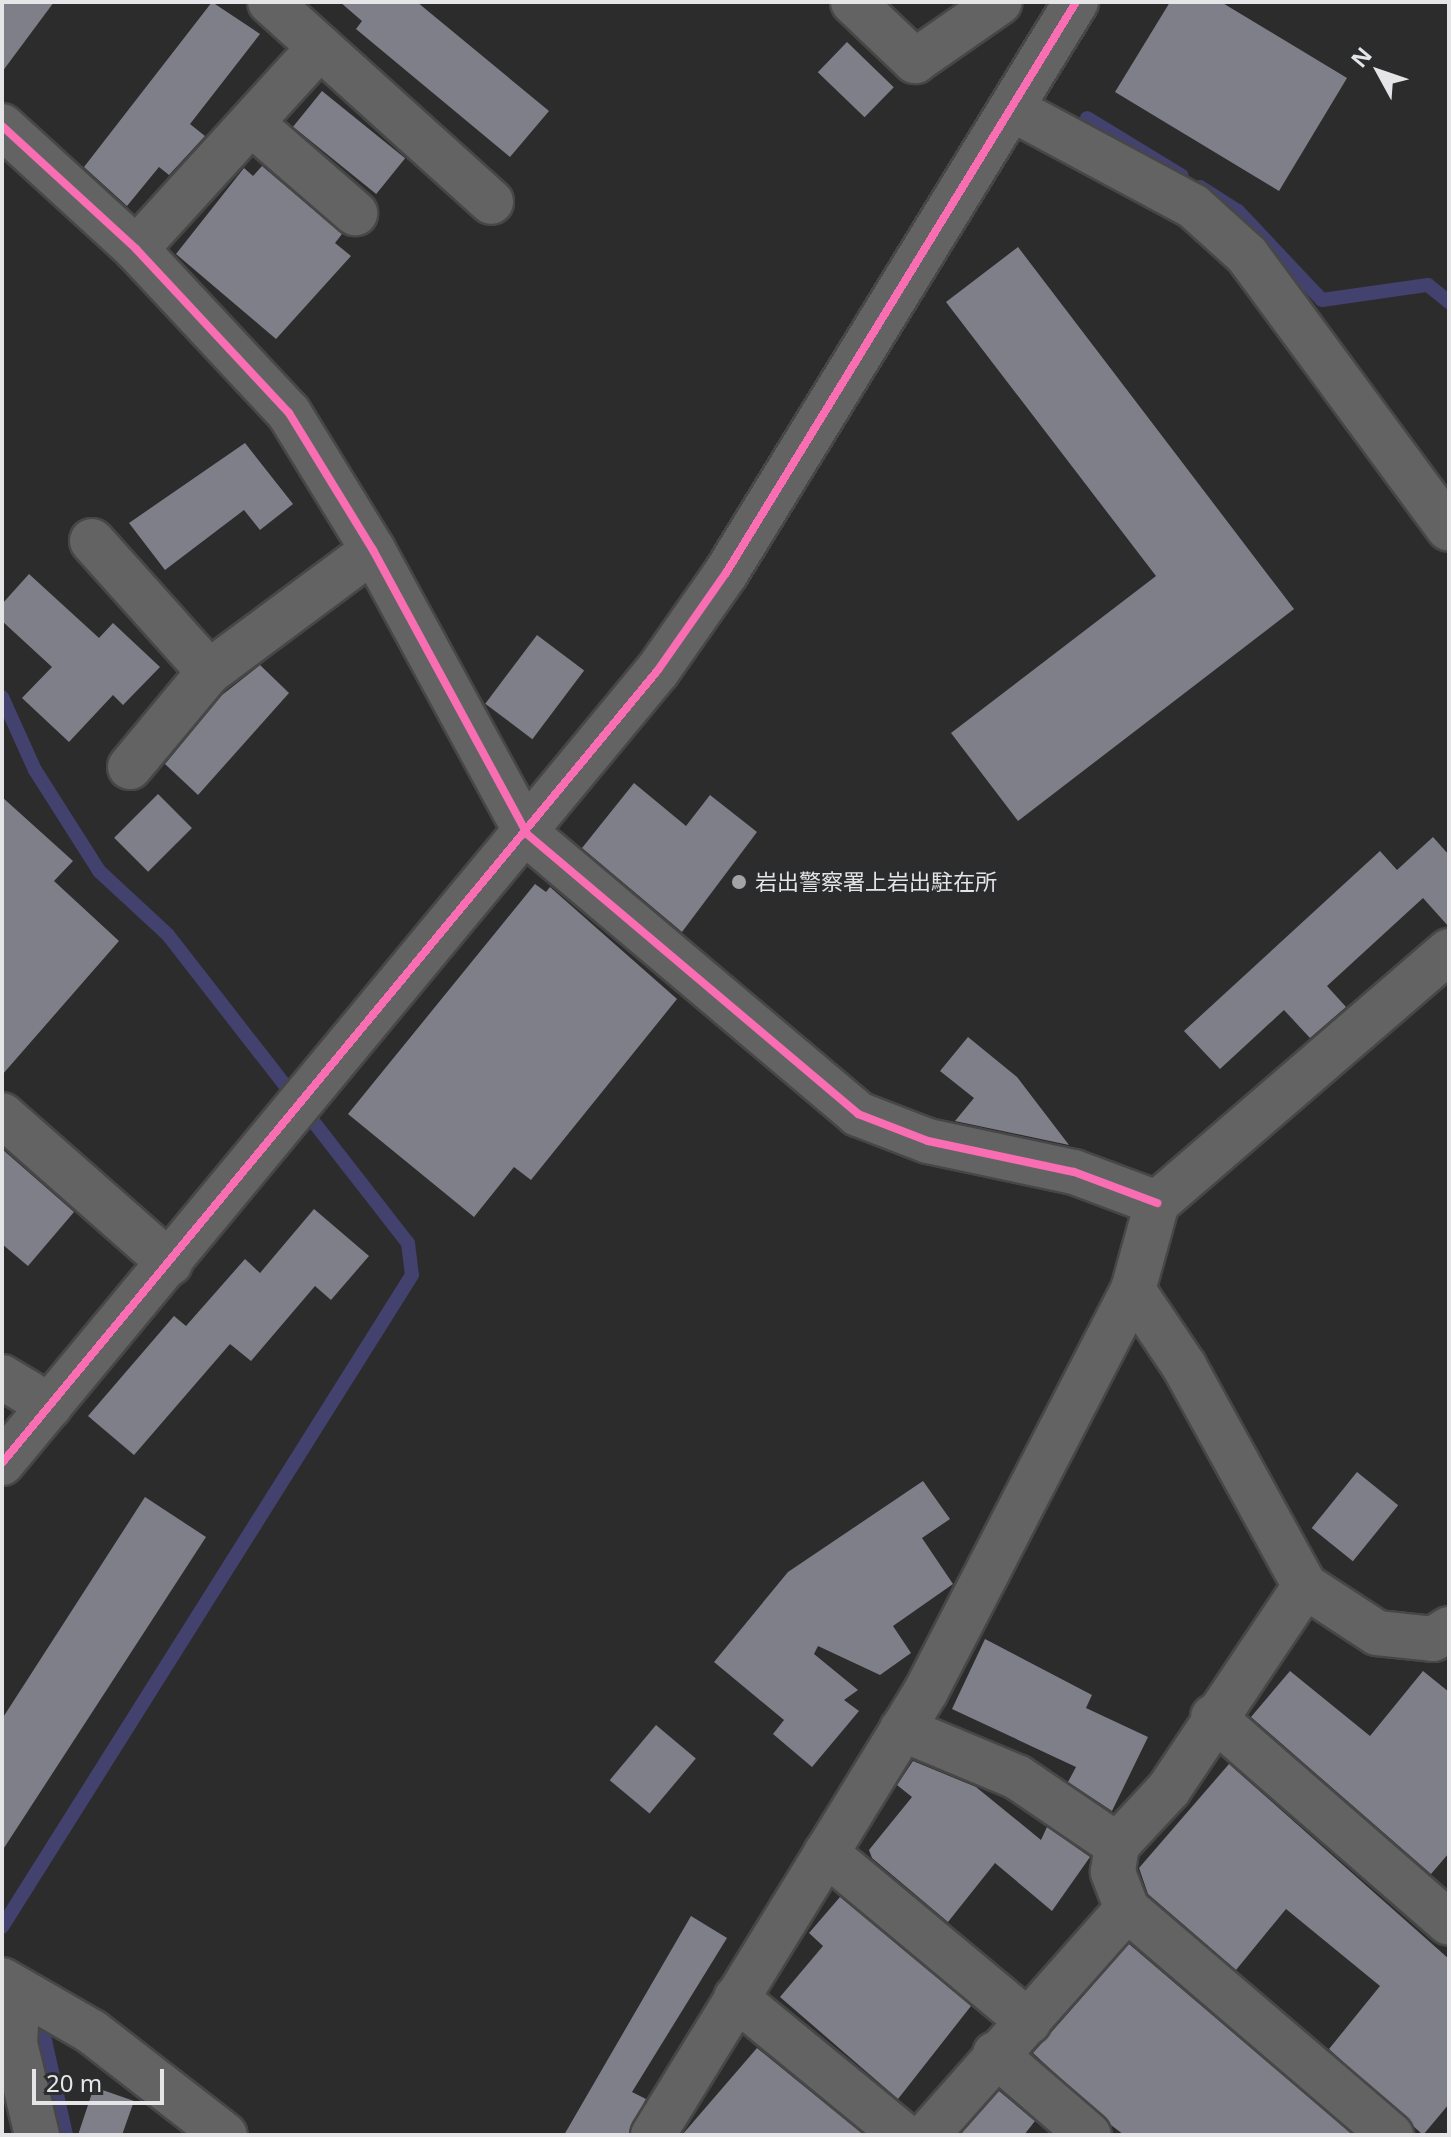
<!DOCTYPE html>
<meta charset="utf-8">
<style>
body{margin:0}
#map{position:relative;width:1451px;height:2137px;overflow:hidden;background:#2c2c2d;font-family:"Noto Sans","Noto Sans JP",sans-serif}
div>[style]{position:absolute}
[style*='--x']{left:calc(var(--x)*1px);top:calc(var(--y)*1px);width:calc(var(--w)*1px);rotate:calc(var(--a)*1deg)}
.stream>*{height:14px;margin:-7px;padding:0 7px;transform-origin:7px;border-radius:7px;background:#43416d}
.building>*{inset:0;background:#7f7f8a;transform-origin:0 0}
.roads{filter:drop-shadow(2px 0 #474748) drop-shadow(-2px 0 #474748) drop-shadow(0 2px #474748) drop-shadow(0 -2px #474748)}
.minor>*{height:44px;margin:-22px;padding:0 22px;transform-origin:22px;border-radius:22px;background:#636364}
.cycleway>*{height:8px;margin:-4px;padding:0 4px;transform-origin:4px;border-radius:4px;background:#f96db3}
.dots>*{width:22px;height:22px;translate:-50% -50%;box-sizing:border-box;border:4px solid #2b2c2e;border-radius:50%}
span{translate:-50% -50%;white-space:nowrap;text-align:center;line-height:1.15;-webkit-text-stroke:8px #2b2c2e;paint-order:stroke}
.poi-label{font-size:22px;color:#e5e5e7}
.left{translate:0 -50%;text-align:left}
.frame{position:absolute;inset:0;border:4px solid #e5e5e7;pointer-events:none}
.north{position:absolute;left:1339px;top:32px;width:80px;height:80px;-webkit-text-stroke:6px #2b2c2e;paint-order:stroke;rotate:310deg;font-size:22px;font-weight:700;line-height:32px;text-align:center;color:#e5e5e7}
.north::after{content:'';display:block;margin:auto;width:28px;height:36px;background:#e5e5e7;clip-path:polygon(50% 0,100% 100%,50% 72%,0 100%)}
.scale{position:absolute;left:32px;top:2069px;width:132px;height:36px;box-sizing:border-box;border:4px solid #e5e5e7;border-top:0;padding-left:10px;font-size:24px;line-height:28px;white-space:nowrap;color:#e5e5e7;-webkit-text-stroke:6px #2b2c2e;paint-order:stroke}
</style>
<div id="map">
<div class="stream">
<i style="--x:1087;--y:118;--w:111;--a:31.4"></i>
<i style="--x:1200;--y:187;--w:45;--a:32.3"></i>
<i style="--x:1238;--y:211;--w:122;--a:46.7"></i>
<i style="--x:1322;--y:300;--w:107;--a:-8.1"></i>
<i style="--x:1428;--y:285;--w:27;--a:39"></i>
<i style="--x:2;--y:697;--w:80;--a:65.7"></i>
<i style="--x:35;--y:770;--w:120;--a:57.6"></i>
<i style="--x:99;--y:871;--w:94;--a:42.8"></i>
<i style="--x:168;--y:935;--w:390;--a:52.1"></i>
<i style="--x:408;--y:1243;--w:32;--a:83"></i>
<i style="--x:412;--y:1275;--w:770;--a:122.16"></i>
<i style="--x:23;--y:2020;--w:23;--a:29"></i>
<i style="--x:43;--y:2031;--w:107;--a:77.5"></i>
</div>
<div class="building">
<i style="clip-path:polygon(2px 2px,54px 2px,2px 72px)"></i>
<i style="clip-path:polygon(212px 2px,260px 34px,190px 124px,205px 136px,169px 175px,159px 167px,127px 206px,84px 167px)"></i>
<i style="clip-path:polygon(340px 2px,417px 2px,549px 111px,510px 157px,356px 29px,362px 21px)"></i>
<i style="clip-path:polygon(1170px 2px,1221px 2px,1347px 78px,1279px 191px,1115px 92px)"></i>
<i style="left:847px;top:42px;width:65px;height:42px;rotate:44deg"></i>
<i style="left:322px;top:91px;width:107px;height:46px;rotate:39deg"></i>
<i style="clip-path:polygon(262px 166px,342px 234px,335px 243px,351px 256px,276px 339px,176px 254px,244px 168px,253px 176px)"></i>
<i style="clip-path:polygon(1018px 247px,1294px 609px,1018px 821px,951px 733px,1156px 576px,946px 302px)"></i>
<i style="clip-path:polygon(245px 443px,293px 504px,260px 530px,244px 510px,165px 570px,129px 523px)"></i>
<i style="clip-path:polygon(29px 574px,99px 638px,113px 623px,160px 667px,123px 705px,113px 695px,69px 742px,22px 698px,52px 667px,2px 621px,2px 604px)"></i>
<i style="left:537px;top:635px;width:59px;height:86px;rotate:37deg"></i>
<i style="clip-path:polygon(260px 665px,289px 693px,198px 795px,165px 764px,222px 695px)"></i>
<i style="clip-path:polygon(634px 783px,686px 826px,710px 795px,757px 832px,682px 932px,582px 848px)"></i>
<i style="left:158px;top:794px;width:48px;height:62px;rotate:45deg"></i>
<i style="clip-path:polygon(2px 797px,73px 861px,54px 881px,119px 941px,2px 1075px)"></i>
<i style="clip-path:polygon(1433px 837px,1449px 855px,1449px 927px,1423px 898px,1327px 986px,1346px 1007px,1310px 1038px,1284px 1010px,1220px 1069px,1184px 1031px,1380px 851px,1397px 870px)"></i>
<i style="clip-path:polygon(535px 884px,546px 892px,550px 887px,677px 999px,531px 1180px,514px 1167px,474px 1217px,348px 1114px)"></i>
<i style="clip-path:polygon(968px 1037px,1017px 1077px,1069px 1145px,955px 1121px,974px 1098px,940px 1071px)"></i>
<i style="clip-path:polygon(2px 1149px,74px 1212px,28px 1266px,2px 1244px)"></i>
<i style="clip-path:polygon(314px 1209px,369px 1256px,331px 1300px,315px 1286px,251px 1361px,230px 1344px,134px 1455px,88px 1416px,174px 1316px,186px 1326px,245px 1259px,260px 1273px)"></i>
<i style="left:1357px;top:1472px;width:53px;height:72px;rotate:39deg"></i>
<i style="clip-path:polygon(923px 1481px,950px 1519px,922px 1538px,953px 1584px,893px 1626px,911px 1653px,880px 1675px,818px 1646px,814px 1654px,858px 1690px,844px 1700px,859px 1711px,812px 1767px,773px 1734px,784px 1720px,714px 1662px,788px 1572px)"></i>
<i style="clip-path:polygon(145px 1497px,206px 1537px,2px 1851px,2px 1719px)"></i>
<i style="clip-path:polygon(985px 1639px,1092px 1695px,1086px 1708px,1148px 1737px,1112px 1811px,1068px 1782px,1076px 1767px,952px 1709px)"></i>
<i style="clip-path:polygon(1290px 1671px,1370px 1736px,1423px 1671px,1449px 1692px,1449px 1853px,1431px 1874px,1251px 1717px)"></i>
<i style="left:656px;top:1725px;width:52px;height:72px;rotate:40deg"></i>
<i style="clip-path:polygon(913px 1761px,976px 1787px,1041px 1840px,1047px 1827px,1090px 1857px,1052px 1911px,995px 1863px,948px 1922px,872px 1858px,869px 1850px,912px 1797px,897px 1785px)"></i>
<i style="clip-path:polygon(1229px 1764px,1449px 1959px,1449px 2104px,1423px 2135px,1329px 2049px,1380px 1986px,1286px 1909px,1236px 1970px,1148px 1894px,1139px 1868px)"></i>
<i style="clip-path:polygon(840px 1897px,971px 2006px,898px 2099px,780px 1997px,823px 1946px,809px 1933px)"></i>
<i style="clip-path:polygon(691px 1916px,727px 1938px,632px 2092px,646px 2099px,628px 2135px,564px 2135px)"></i>
<i style="clip-path:polygon(1129px 1944px,1353px 2135px,1124px 2135px,1111px 2125px,1033px 2053px)"></i>
<i style="clip-path:polygon(757px 2048px,864px 2135px,682px 2135px)"></i>
<i style="clip-path:polygon(94px 2087px,134px 2101px,122px 2135px,78px 2135px)"></i>
<i style="clip-path:polygon(999px 2091px,1035px 2121px,1024px 2135px,960px 2135px)"></i>
</div>
<div class="roads">
<div class="minor">
<i style="--x:270;--y:2;--w:298;--a:42.1"></i>
<i style="--x:853;--y:2;--w:86;--a:43.6"></i>
<i style="--x:915;--y:61;--w:103;--a:-34.8"></i>
<i style="--x:1012;--y:109;--w:205;--a:28.2"></i>
<i style="--x:1193;--y:206;--w:73;--a:42.2"></i>
<i style="--x:1247;--y:255;--w:340;--a:53.6"></i>
<i style="--x:251;--y:123;--w:138;--a:40.9"></i>
<i style="--x:2;--y:126;--w:182;--a:42.5"></i>
<i style="--x:136;--y:249;--w:224;--a:47"></i>
<i style="--x:289;--y:413;--w:161;--a:58.5"></i>
<i style="--x:373;--y:550;--w:323;--a:61.5"></i>
<i style="--x:527;--y:834;--w:434;--a:40.2"></i>
<i style="--x:858;--y:1114;--w:75;--a:21.1"></i>
<i style="--x:928;--y:1141;--w:149;--a:12"></i>
<i style="--x:1074;--y:1172;--w:89;--a:20.5"></i>
<i style="--x:136;--y:249;--w:273;--a:-47.7"></i>
<i style="--x:92;--y:541;--w:176;--a:48.2"></i>
<i style="--x:130;--y:767;--w:124;--a:-50.3"></i>
<i style="--x:209;--y:672;--w:204;--a:-36.6"></i>
<i style="--x:2;--y:1115;--w:224;--a:41.4"></i>
<i style="--x:1133;--y:1290;--w:92;--a:56.1"></i>
<i style="--x:1184;--y:1366;--w:251;--a:61.2"></i>
<i style="--x:1305;--y:1586;--w:86;--a:33.1"></i>
<i style="--x:1377;--y:1633;--w:56;--a:6.1"></i>
<i style="--x:1433;--y:1639;--w:19;--a:-32"></i>
<i style="--x:2;--y:1377;--w:56;--a:31.1"></i>
<i style="--x:2;--y:1463;--w:1029;--a:-50.4"></i>
<i style="--x:658;--y:670;--w:118;--a:-55"></i>
<i style="--x:726;--y:573;--w:670;--a:-58.49"></i>
<i style="--x:1213;--y:1717;--w:313;--a:41.1"></i>
<i style="--x:902;--y:1729;--w:125;--a:22.7"></i>
<i style="--x:1017;--y:1777;--w:121;--a:34.2"></i>
<i style="--x:826;--y:1853;--w:264;--a:39.8"></i>
<i style="--x:1127;--y:1909;--w:348;--a:40.6"></i>
<i style="--x:2;--y:1980;--w:104;--a:30"></i>
<i style="--x:92;--y:2032;--w:168;--a:37.8"></i>
<i style="--x:18;--y:1990;--w:53;--a:93.2"></i>
<i style="--x:15;--y:2043;--w:95;--a:76.6"></i>
<i style="--x:736;--y:1998;--w:216;--a:39.4"></i>
<i style="--x:995;--y:2054;--w:124;--a:40.8"></i>
<i style="--x:653;--y:2135;--w:521;--a:-58.41"></i>
<i style="--x:926;--y:1691;--w:451;--a:-62.7"></i>
<i style="--x:1133;--y:1290;--w:90;--a:-74.6"></i>
<i style="--x:1157;--y:1203;--w:386;--a:-40.8"></i>
<i style="--x:927;--y:2135;--w:302;--a:-48.5"></i>
<i style="--x:1127;--y:1909;--w:40;--a:-111"></i>
<i style="--x:1113;--y:1872;--w:27;--a:-82"></i>
<i style="--x:1117;--y:1845;--w:76;--a:-47.1"></i>
<i style="--x:1169;--y:1789;--w:244;--a:-56.2"></i>
</div>
</div>
<div class="cycleway">
<i style="--x:2;--y:126;--w:182;--a:42.5"></i>
<i style="--x:136;--y:249;--w:224;--a:47"></i>
<i style="--x:289;--y:413;--w:161;--a:58.5"></i>
<i style="--x:373;--y:550;--w:323;--a:61.5"></i>
<i style="--x:527;--y:834;--w:434;--a:40.2"></i>
<i style="--x:858;--y:1114;--w:75;--a:21.1"></i>
<i style="--x:928;--y:1141;--w:149;--a:12"></i>
<i style="--x:1074;--y:1172;--w:89;--a:20.5"></i>
<i style="--x:2;--y:1463;--w:1029;--a:-50.4"></i>
<i style="--x:658;--y:670;--w:118;--a:-55"></i>
<i style="--x:726;--y:573;--w:670;--a:-58.49"></i>
</div>
<div class="dots">
<i style="left:739px;top:882px;background:#a4a4a6"></i>
</div>
<div class="poi-label">
<span class="left" style="left:755px;top:882px">岩出警察署上岩出駐在所</span>
</div>
<div class="frame"></div>
<div class="north">N</div>
<div class="scale">20 m</div>
</div>
